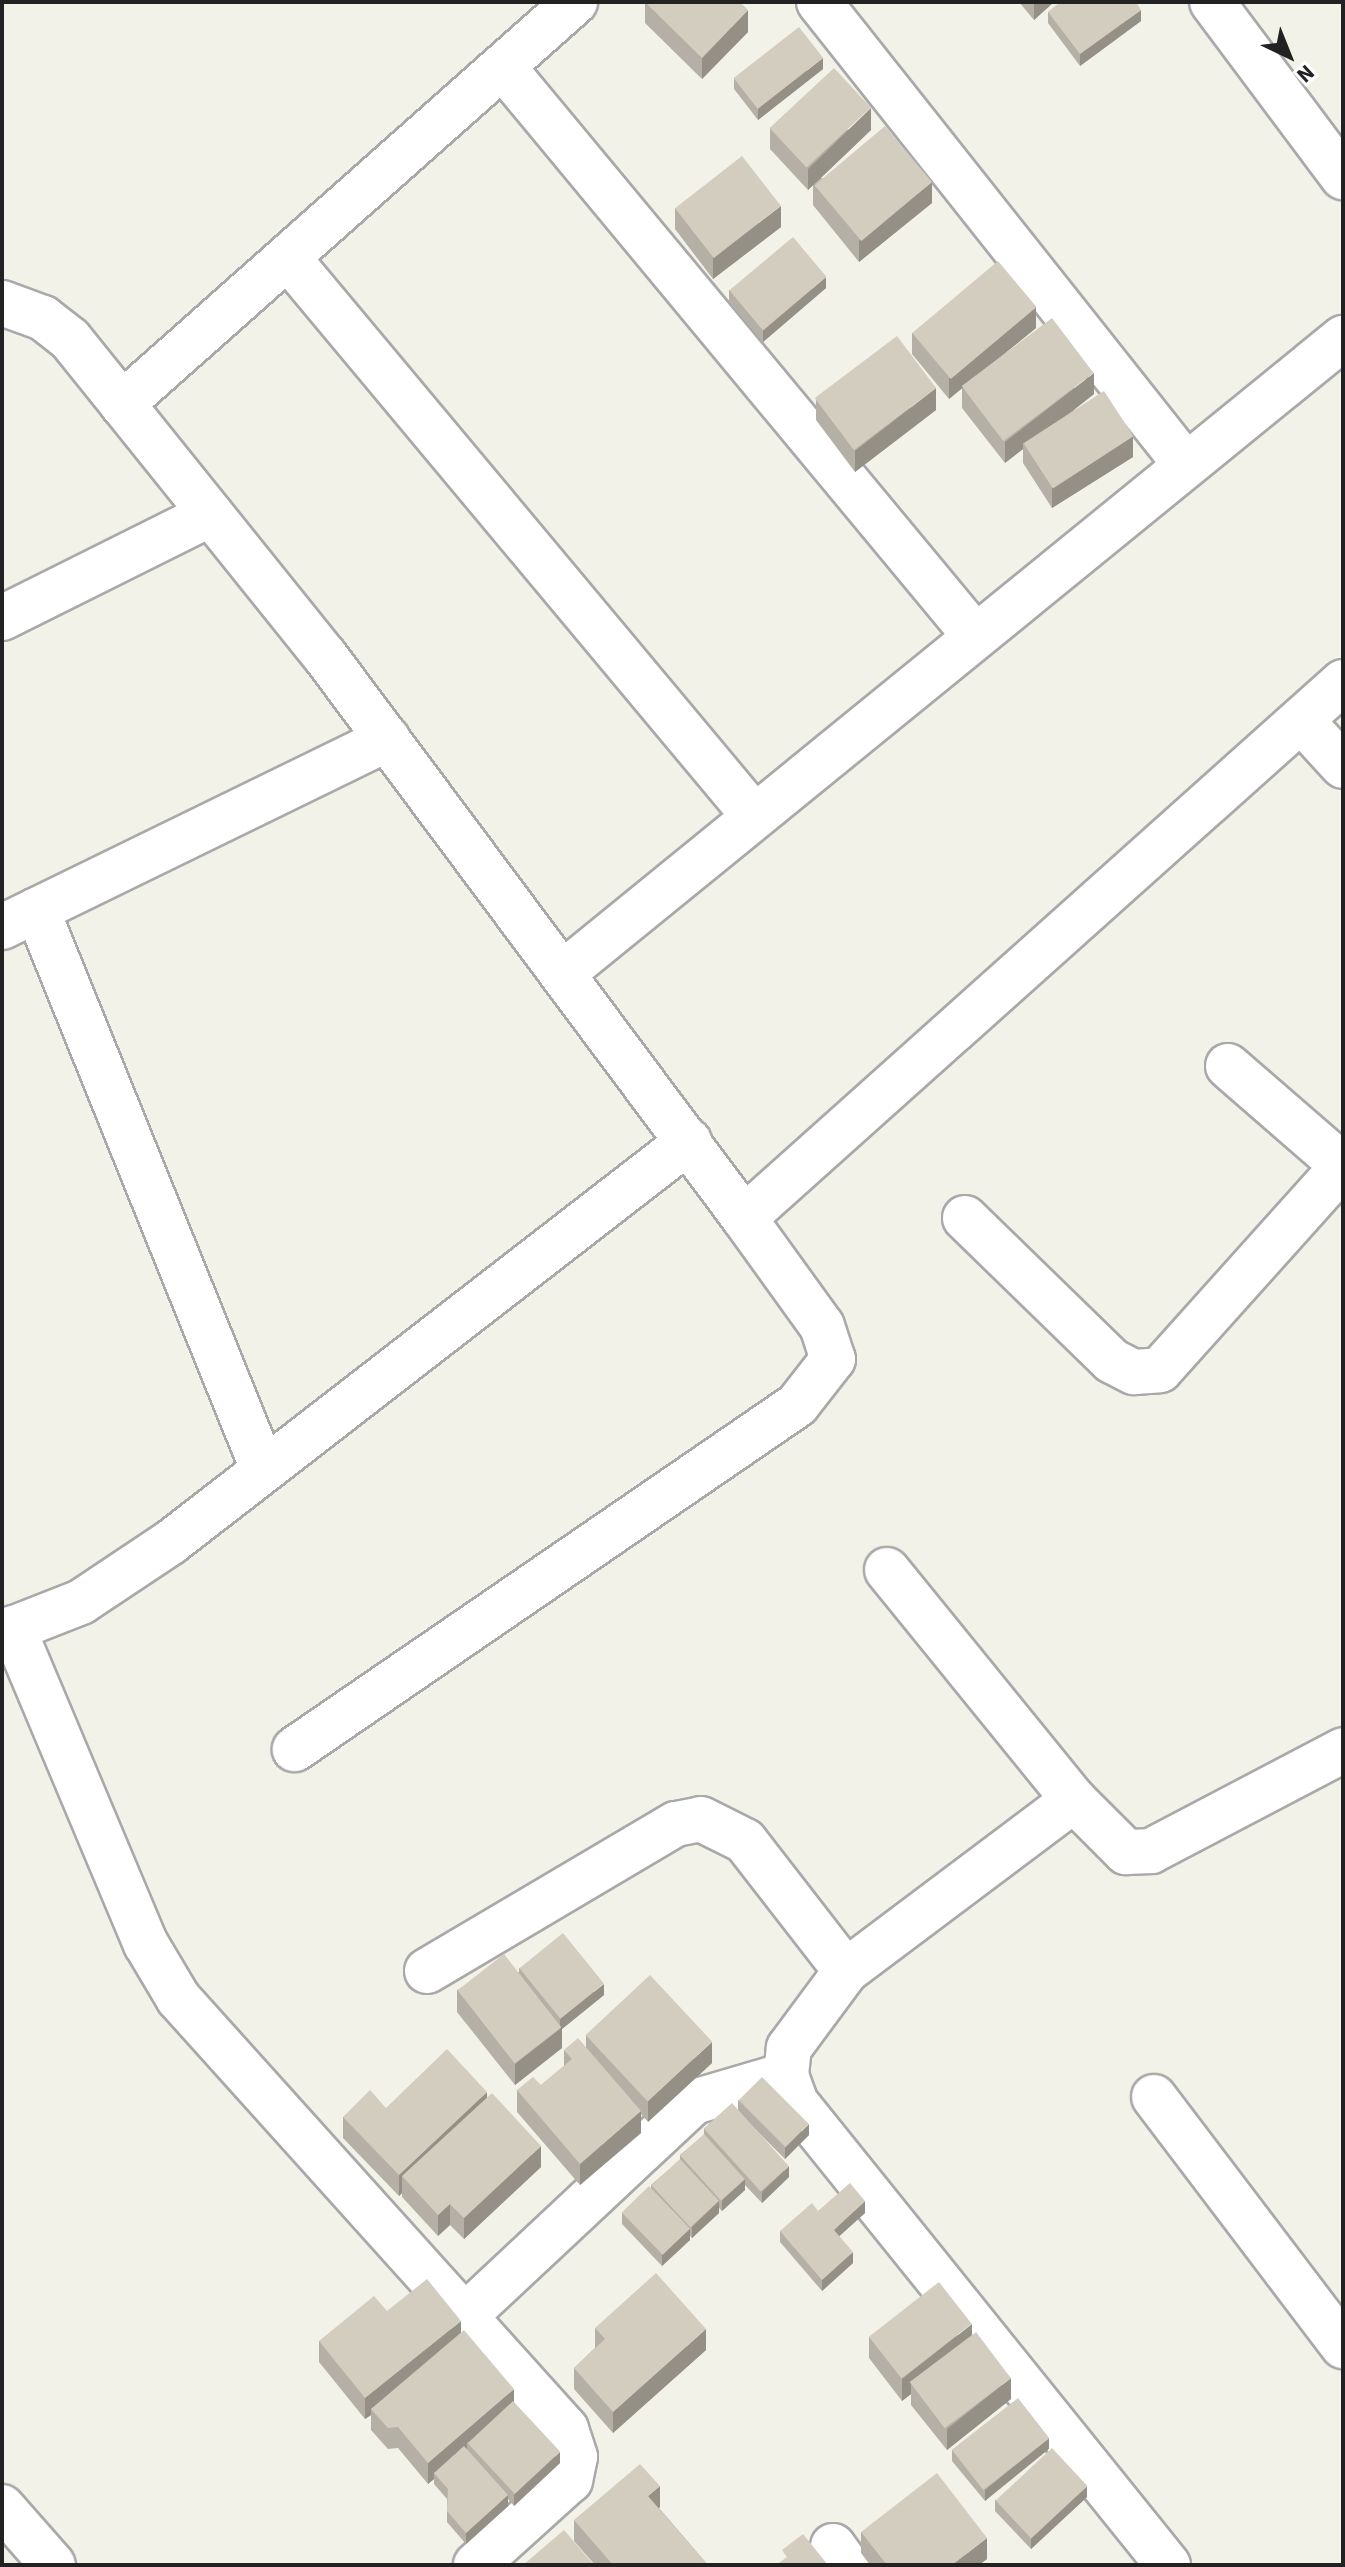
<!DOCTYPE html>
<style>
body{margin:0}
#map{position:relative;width:1345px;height:2567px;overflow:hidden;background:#f3f2e8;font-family:"Source Sans 3",sans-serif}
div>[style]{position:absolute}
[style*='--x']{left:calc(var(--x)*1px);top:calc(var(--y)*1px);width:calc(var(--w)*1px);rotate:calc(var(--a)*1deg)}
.roads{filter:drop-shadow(2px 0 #a9a9a9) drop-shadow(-2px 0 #a9a9a9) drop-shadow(0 2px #a9a9a9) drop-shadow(0 -2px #a9a9a9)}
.minor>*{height:44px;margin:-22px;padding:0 22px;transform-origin:22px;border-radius:22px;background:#fff}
.wall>*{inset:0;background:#b5b0a5}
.shaded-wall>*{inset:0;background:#949086}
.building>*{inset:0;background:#d3cdc0;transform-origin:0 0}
span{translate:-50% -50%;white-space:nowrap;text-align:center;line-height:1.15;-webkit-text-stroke:7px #fff;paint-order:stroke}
.frame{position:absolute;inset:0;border:4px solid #222;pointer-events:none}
.north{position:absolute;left:1249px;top:16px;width:80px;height:80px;-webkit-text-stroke:6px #fff;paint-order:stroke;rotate:137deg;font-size:22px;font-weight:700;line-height:32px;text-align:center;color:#222}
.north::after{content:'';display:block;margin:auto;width:28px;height:36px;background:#222;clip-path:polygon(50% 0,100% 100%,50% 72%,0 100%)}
</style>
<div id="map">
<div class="roads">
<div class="minor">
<i style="--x:819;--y:2;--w:591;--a:51.6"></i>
<i style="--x:1212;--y:2;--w:219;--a:53.2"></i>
<i style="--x:503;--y:67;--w:739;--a:50.32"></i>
<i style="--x:288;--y:258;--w:727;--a:50.13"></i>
<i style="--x:2;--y:303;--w:44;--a:20.1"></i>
<i style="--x:43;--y:318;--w:34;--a:38"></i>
<i style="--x:70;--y:339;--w:407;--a:51.2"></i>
<i style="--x:325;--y:656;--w:701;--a:53.29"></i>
<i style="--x:744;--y:1218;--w:133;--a:54.2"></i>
<i style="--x:822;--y:1326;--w:35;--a:72"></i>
<i style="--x:833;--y:1359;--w:58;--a:128"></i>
<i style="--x:797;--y:1405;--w:609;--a:145.58"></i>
<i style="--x:122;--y:404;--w:606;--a:-41.59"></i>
<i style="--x:2;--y:618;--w:233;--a:-26.5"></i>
<i style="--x:1301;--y:720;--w:62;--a:47.6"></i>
<i style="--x:37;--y:910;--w:603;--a:67.99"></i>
<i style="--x:2;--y:927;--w:429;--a:-26"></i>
<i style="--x:563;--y:973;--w:1006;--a:-39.15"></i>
<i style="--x:1228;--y:1066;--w:152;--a:41"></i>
<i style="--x:744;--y:1218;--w:804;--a:-41.82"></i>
<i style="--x:965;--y:1218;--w:205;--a:44.2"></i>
<i style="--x:1112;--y:1361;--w:25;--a:27"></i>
<i style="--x:1134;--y:1372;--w:26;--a:-4"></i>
<i style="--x:1160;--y:1370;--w:274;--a:-48.1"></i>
<i style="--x:887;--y:1570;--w:296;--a:50.9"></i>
<i style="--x:13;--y:1628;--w:343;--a:67.2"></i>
<i style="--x:146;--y:1944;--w:63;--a:59.3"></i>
<i style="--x:178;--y:1998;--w:580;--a:48.01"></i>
<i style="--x:566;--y:2429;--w:29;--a:72"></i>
<i style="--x:575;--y:2457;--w:24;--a:102"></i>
<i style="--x:570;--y:2480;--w:127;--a:137.9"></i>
<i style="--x:2;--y:1633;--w:85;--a:-21.4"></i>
<i style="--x:81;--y:1602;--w:108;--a:-33.7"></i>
<i style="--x:171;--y:1542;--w:655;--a:-37.74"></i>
<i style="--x:427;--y:1971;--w:289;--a:-30.6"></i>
<i style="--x:676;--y:1824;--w:25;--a:-11"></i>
<i style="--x:701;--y:1819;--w:49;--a:26.6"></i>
<i style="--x:745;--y:1841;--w:165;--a:52.2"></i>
<i style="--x:1154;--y:2097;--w:313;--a:52.8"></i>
<i style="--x:466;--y:2315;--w:312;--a:-43.1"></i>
<i style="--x:694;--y:2102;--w:96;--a:-16.4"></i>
<i style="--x:2;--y:2507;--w:77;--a:48.7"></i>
<i style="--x:833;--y:2546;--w:24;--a:54"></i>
<i style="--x:1168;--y:2565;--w:593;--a:-128.84"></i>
<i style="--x:796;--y:2103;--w:30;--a:-110"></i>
<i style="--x:786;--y:2075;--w:27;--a:-84"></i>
<i style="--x:789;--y:2048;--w:96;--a:-53.5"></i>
<i style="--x:846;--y:1971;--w:285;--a:-36.9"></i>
<i style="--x:1074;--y:1800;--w:74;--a:45"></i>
<i style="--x:1126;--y:1852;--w:25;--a:-2"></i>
<i style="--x:1151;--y:1851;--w:217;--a:-27.7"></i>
</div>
</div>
<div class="wall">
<i style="clip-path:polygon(645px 2px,748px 32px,702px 79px,645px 23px)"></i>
<i style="clip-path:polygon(1019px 2px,1054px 2px,1034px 20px)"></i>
<i style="clip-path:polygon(1048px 12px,1141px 21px,1080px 66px,1048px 23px)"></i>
<i style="clip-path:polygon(823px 69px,758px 120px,734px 89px,734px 78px)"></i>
<i style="clip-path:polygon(770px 128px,871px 130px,821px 178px,932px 203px,859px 262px,813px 205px,813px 185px,808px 190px,770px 149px)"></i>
<i style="clip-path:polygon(675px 208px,781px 227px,713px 279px,675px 229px)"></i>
<i style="clip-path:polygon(826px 288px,763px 342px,729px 301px,729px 290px)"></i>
<i style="clip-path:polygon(1036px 328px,994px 362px,1094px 394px,1074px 410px,1133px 457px,1052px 508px,1023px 463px,1023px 449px,1005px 463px,962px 408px,962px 388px,949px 399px,912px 354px,912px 333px)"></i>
<i style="clip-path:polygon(816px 399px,936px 410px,855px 472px,816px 420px)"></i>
<i style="clip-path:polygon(519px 1968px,604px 1995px,562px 2029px,562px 2048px,515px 2085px,457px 2012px,457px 1990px,519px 1972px)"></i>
<i style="clip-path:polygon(586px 2035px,712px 2063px,648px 2122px,641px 2114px,641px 2133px,580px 2185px,517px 2112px,517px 2090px,541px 2085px,564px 2066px,564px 2050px,586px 2048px)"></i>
<i style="clip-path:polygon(487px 2097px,541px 2167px,464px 2239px,450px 2225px,438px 2236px,402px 2197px,402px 2193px,399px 2196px,343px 2138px,343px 2117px,386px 2108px)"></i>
<i style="clip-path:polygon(738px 2100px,809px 2135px,785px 2159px,750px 2124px,789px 2177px,762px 2203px,745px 2185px,745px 2190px,722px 2211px,719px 2208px,719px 2213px,692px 2238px,690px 2236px,690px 2240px,662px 2266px,622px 2224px,622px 2213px,651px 2188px,651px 2185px,680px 2160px,680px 2155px,704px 2135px,704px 2129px,738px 2110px)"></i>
<i style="clip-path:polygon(818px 2211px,865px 2213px,839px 2236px,853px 2263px,822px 2291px,780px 2242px,780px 2231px)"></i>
<i style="clip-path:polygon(387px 2311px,461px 2332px,560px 2463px,514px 2506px,508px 2499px,508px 2506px,466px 2544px,447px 2522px,447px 2499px,434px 2484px,434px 2479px,428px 2484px,398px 2448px,388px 2449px,371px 2430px,371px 2415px,365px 2419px,319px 2362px,319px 2341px)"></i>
<i style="clip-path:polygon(595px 2328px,706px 2350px,613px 2433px,574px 2389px,574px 2368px,595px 2348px)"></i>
<i style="clip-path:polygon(972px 2335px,1011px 2399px,947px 2450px,911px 2405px,911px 2394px,902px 2401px,869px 2358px,869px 2337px)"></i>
<i style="clip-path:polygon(1049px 2438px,985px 2501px,952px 2461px,952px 2450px)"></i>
<i style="clip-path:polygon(1087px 2497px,1031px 2549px,995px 2511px,995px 2500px)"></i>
<i style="clip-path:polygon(660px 2507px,659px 2508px,708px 2565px,595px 2565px,574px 2541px,574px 2520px)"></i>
<i style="clip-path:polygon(861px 2532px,987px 2559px,979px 2565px,870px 2565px,861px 2553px)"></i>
</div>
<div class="shaded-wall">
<i style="clip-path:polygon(1034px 2px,1054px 2px,1034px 20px)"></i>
<i style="clip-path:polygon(748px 10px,748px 32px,702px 79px,702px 58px)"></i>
<i style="clip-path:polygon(1141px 10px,1141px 21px,1080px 66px,1080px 54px)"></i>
<i style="clip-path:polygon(823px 58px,823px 69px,758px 120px,758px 109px)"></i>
<i style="clip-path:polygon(871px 108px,871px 130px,808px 190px,808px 169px)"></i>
<i style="clip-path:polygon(932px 182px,932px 203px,859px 262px,859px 241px)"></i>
<i style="clip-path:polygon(781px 206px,781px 227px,713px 279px,713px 258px)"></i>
<i style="clip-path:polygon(826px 277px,826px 288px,763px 342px,763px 331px)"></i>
<i style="clip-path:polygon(1036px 307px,1036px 328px,949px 399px,949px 378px)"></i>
<i style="clip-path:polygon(1094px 373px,1094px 394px,1026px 447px,1023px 442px,1023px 449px,1005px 463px,1005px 442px)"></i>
<i style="clip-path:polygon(936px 388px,936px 410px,855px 472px,855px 451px)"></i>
<i style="clip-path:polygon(1133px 436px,1133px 457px,1052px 508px,1052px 487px)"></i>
<i style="clip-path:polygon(604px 1984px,604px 1995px,562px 2029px,562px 2048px,515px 2085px,515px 2064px,560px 2029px,560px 2019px)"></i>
<i style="clip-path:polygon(712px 2042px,712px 2063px,648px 2122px,648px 2101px)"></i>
<i style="clip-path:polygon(487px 2092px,487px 2113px,402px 2176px,402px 2193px,399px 2196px,399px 2175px)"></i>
<i style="clip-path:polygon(641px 2111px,641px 2133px,580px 2185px,580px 2164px)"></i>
<i style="clip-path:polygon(809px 2124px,809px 2135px,785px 2159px,785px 2148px)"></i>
<i style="clip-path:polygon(541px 2146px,541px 2167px,464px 2239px,464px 2218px)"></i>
<i style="clip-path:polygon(789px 2166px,789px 2177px,762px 2203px,762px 2192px)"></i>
<i style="clip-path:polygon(745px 2179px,745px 2190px,722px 2211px,722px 2200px)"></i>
<i style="clip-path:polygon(719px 2201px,719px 2213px,692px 2238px,692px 2227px)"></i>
<i style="clip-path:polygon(865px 2201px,865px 2213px,834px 2241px,834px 2230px)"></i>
<i style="clip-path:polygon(450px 2204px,450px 2225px,438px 2236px,438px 2215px)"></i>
<i style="clip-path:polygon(690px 2229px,690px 2240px,662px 2266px,662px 2255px)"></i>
<i style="clip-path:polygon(853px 2252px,853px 2263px,822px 2291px,822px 2280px)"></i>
<i style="clip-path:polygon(461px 2321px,461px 2342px,371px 2409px,371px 2415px,365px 2419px,365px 2398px)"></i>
<i style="clip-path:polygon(972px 2324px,972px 2346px,911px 2384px,911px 2394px,902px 2401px,902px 2379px)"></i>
<i style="clip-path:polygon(706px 2329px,706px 2350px,613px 2433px,613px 2412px)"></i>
<i style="clip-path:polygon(1011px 2378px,1011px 2399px,947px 2450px,947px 2429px)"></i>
<i style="clip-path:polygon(514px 2389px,514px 2411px,467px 2443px,467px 2451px,434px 2473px,434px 2479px,428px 2484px,428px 2463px)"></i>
<i style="clip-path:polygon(1049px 2438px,1049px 2449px,985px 2501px,985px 2490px)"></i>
<i style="clip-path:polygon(560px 2452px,560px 2463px,514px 2506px,514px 2495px)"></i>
<i style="clip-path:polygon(660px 2486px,660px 2507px,648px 2517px,648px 2496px)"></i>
<i style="clip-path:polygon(1087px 2486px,1087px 2497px,1031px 2549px,1031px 2538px)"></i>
<i style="clip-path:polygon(508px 2495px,508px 2506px,466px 2544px,466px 2533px)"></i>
<i style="clip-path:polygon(987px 2538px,987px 2559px,979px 2565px,952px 2565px)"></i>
</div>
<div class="building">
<i style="clip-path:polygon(645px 2px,740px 2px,748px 10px,702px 58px)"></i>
<i style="clip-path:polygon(1060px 2px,1136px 2px,1141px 10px,1080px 54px,1048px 12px)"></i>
<i style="left:799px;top:27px;width:39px;height:83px;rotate:52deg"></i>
<i style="left:834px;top:68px;width:54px;height:88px;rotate:47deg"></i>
<i style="left:885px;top:126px;width:73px;height:92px;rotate:50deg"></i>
<i style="left:742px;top:156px;width:63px;height:85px;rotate:52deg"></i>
<i style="left:793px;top:237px;width:52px;height:83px;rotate:50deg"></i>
<i style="left:998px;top:261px;width:60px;height:112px;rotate:50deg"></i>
<i style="left:1052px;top:318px;width:69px;height:113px;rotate:53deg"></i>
<i style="left:897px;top:336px;width:65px;height:103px;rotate:53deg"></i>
<i style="left:1104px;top:391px;width:54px;height:96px;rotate:57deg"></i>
<i style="left:563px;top:1933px;width:65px;height:56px;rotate:51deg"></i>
<i style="left:504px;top:1954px;width:93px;height:59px;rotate:52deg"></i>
<i style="left:650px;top:1975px;width:91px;height:88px;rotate:47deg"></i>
<i style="clip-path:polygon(578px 2038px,641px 2111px,580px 2164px,517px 2090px,533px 2077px,541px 2085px,572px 2059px,564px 2050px)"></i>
<i style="clip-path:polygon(447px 2049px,487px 2092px,399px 2175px,343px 2117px,370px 2090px,386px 2108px)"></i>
<i style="left:762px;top:2077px;width:66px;height:33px;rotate:45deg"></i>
<i style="clip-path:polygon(492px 2093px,541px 2146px,464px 2218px,450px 2204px,438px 2215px,402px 2176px)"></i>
<i style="left:732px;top:2103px;width:85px;height:38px;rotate:48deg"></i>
<i style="left:704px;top:2134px;width:61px;height:32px;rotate:48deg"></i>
<i style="left:680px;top:2159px;width:57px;height:39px;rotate:47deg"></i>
<i style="clip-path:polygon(850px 2183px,865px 2201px,834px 2230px,853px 2252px,822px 2280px,780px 2231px,812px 2203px,818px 2211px)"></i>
<i style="left:649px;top:2186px;width:59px;height:38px;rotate:46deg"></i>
<i style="clip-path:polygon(656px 2273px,706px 2329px,613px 2412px,574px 2368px,605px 2339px,595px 2328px)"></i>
<i style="clip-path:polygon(427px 2279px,461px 2321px,365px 2398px,319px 2341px,374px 2296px,387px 2311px)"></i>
<i style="left:939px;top:2282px;width:53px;height:89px;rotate:52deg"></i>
<i style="clip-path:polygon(464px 2330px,514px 2389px,428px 2463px,398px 2427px,388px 2428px,371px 2409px)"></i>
<i style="left:976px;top:2332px;width:58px;height:83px;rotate:53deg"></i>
<i style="left:1018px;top:2398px;width:51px;height:84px;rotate:52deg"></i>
<i style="left:513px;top:2401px;width:69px;height:62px;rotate:47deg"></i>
<i style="clip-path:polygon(464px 2446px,508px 2495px,466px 2533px,447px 2511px,448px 2489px,434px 2473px)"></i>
<i style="left:1052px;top:2448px;width:52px;height:77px;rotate:47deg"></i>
<i style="clip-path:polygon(640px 2464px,660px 2486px,648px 2496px,708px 2565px,613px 2565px,574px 2520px)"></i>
<i style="clip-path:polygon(937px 2473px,987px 2538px,952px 2565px,887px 2565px,861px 2532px)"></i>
<i style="clip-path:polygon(564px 2530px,594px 2565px,523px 2565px)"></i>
<i style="clip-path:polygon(803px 2534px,828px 2565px,776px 2565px,787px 2557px,782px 2550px)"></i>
</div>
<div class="frame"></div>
<div class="north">N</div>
</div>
